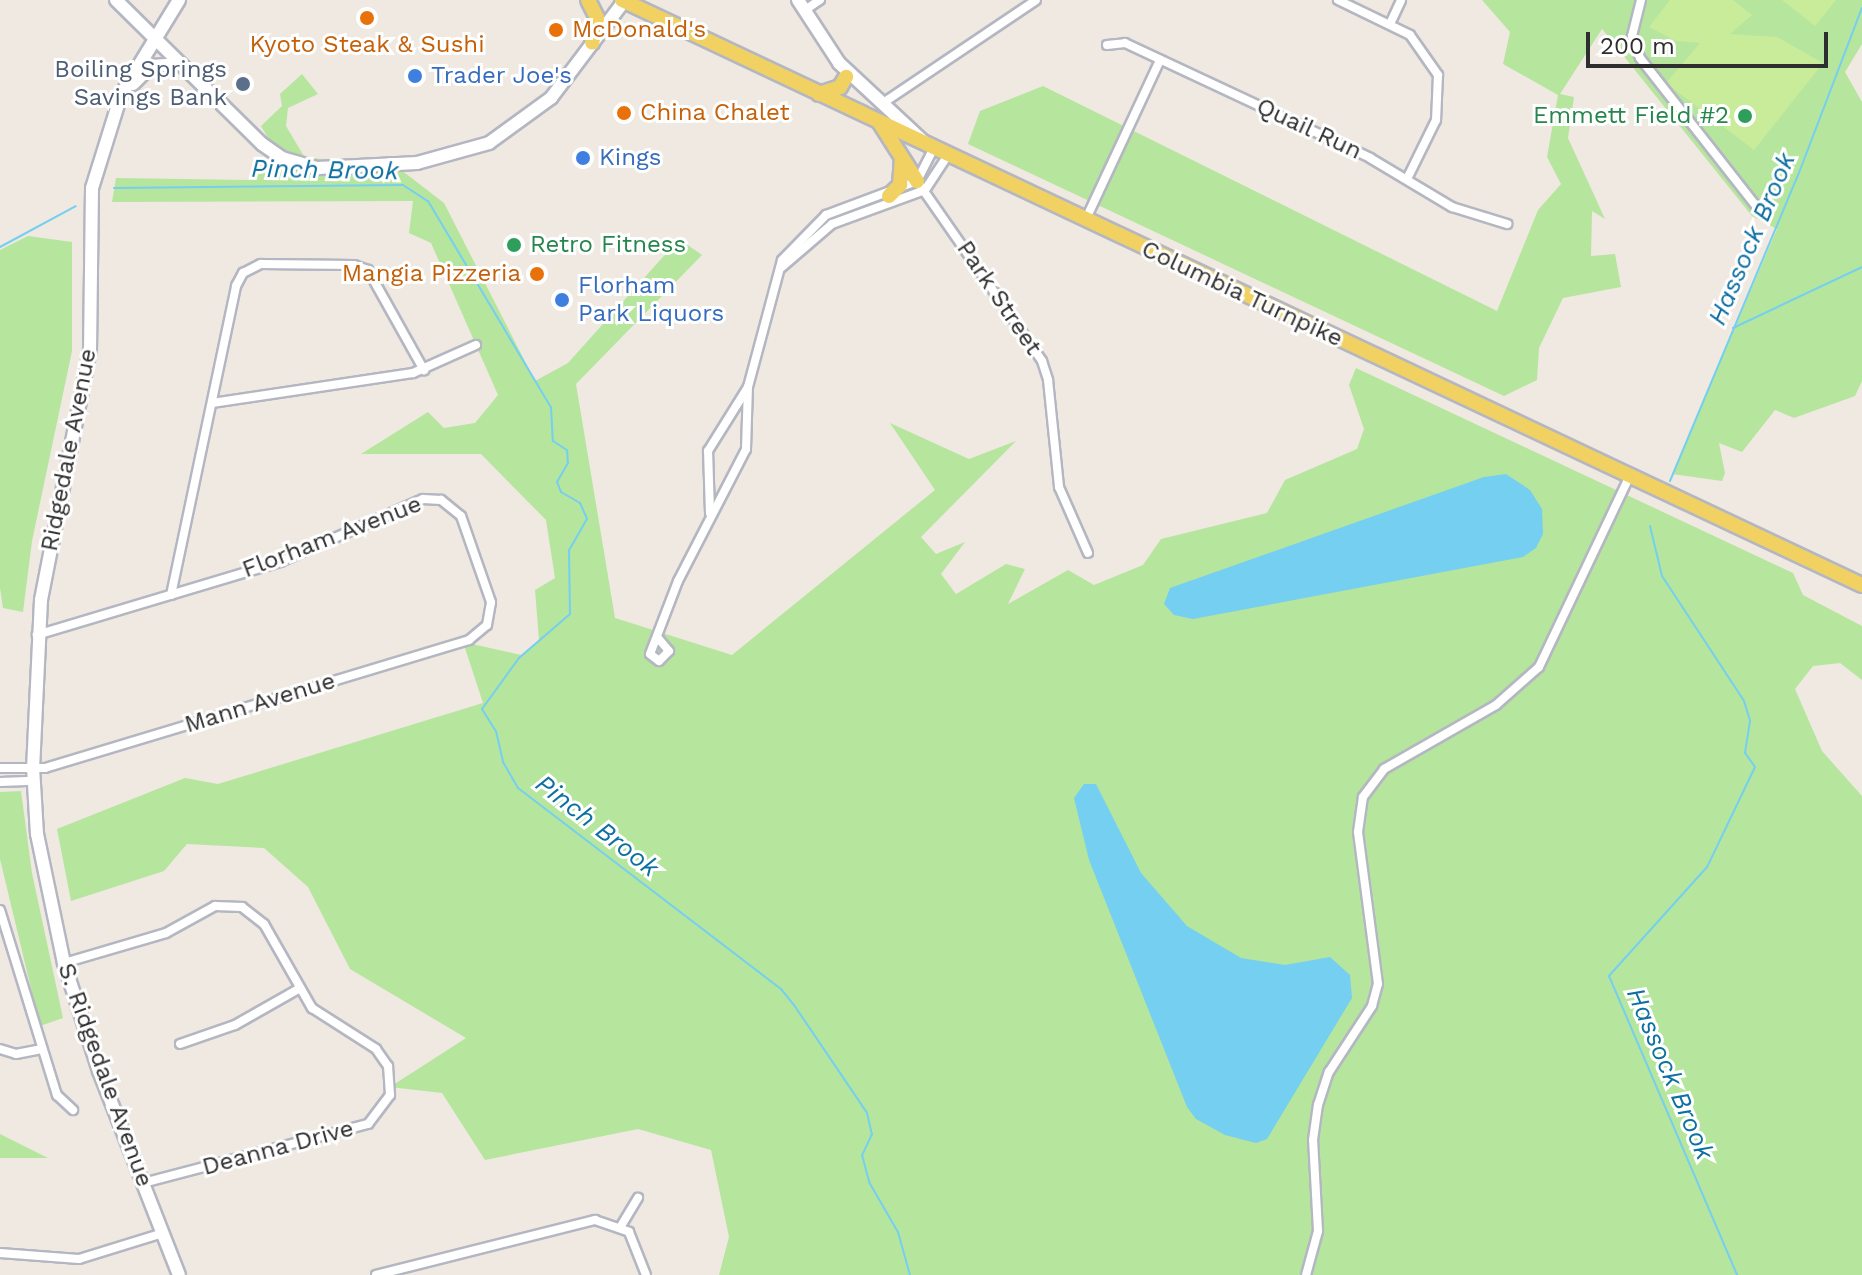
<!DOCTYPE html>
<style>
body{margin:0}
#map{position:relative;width:1862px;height:1275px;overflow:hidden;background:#efe9e1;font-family:"Work Sans",sans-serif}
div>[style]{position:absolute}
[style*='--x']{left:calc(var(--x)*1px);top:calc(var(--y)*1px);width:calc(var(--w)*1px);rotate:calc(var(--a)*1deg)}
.green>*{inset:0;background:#b6e59e}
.pitch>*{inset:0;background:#c9ec9a}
.water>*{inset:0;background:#75cff0}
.stream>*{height:2px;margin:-1px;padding:0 1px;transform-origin:1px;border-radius:1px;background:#75cff0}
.roads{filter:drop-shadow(2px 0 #b4b7c1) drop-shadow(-2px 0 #b4b7c1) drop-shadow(0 2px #b4b7c1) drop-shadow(0 -2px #b4b7c1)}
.street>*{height:8px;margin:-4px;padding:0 4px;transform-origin:4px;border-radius:4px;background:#fff}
.secondary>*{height:12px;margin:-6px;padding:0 6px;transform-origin:6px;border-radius:6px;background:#fff}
.primary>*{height:14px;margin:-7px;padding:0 7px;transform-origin:7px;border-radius:7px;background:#f2d163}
.dots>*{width:22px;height:22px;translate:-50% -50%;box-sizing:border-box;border:4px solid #fff;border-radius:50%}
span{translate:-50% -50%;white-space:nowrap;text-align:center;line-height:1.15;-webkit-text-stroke:6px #fff;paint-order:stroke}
.food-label{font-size:24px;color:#c56008}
.left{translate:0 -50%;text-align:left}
.right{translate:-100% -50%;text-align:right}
.service-label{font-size:24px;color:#4e5e75}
.shop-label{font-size:24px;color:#366cbe}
.leisure-label{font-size:24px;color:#27864d}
.street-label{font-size:24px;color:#2e2e2e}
.water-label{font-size:26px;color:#0d6fa3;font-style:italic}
.scale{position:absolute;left:1586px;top:32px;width:242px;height:36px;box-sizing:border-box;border:4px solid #2e2e2e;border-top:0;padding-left:10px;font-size:24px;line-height:28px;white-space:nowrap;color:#2e2e2e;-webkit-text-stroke:6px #fff;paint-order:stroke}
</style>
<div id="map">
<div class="green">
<i style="clip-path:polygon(1482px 0,1862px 0,1862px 44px,1845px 72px,1862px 102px,1862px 381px,1855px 396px,1794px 418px,1775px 410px,1742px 452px,1719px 443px,1725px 473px,1722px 481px,1672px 474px,1777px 229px,1752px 216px,1602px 29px,1560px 94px,1574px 97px,1568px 138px,1605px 219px,1592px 211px,1591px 256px,1615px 254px,1621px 287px,1563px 298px,1539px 348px,1537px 380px,1504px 396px,968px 144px,980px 111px,1043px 86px,1497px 311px,1538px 210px,1561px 184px,1547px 157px,1558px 95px,1503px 64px,1510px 32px)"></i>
<i style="clip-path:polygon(302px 74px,318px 94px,288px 108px,286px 126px,305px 158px,392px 163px,444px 203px,535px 381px,568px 363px,679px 239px,702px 255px,576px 384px,615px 618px,732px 655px,935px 490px,890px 423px,969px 459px,1016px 441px,921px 537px,936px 554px,965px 542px,941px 574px,956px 594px,1006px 564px,1025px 569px,1008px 604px,1068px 570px,1094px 585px,1143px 565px,1161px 539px,1267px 513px,1285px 480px,1357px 449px,1364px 429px,1349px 385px,1356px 368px,1793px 573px,1803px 595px,1862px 626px,1862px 680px,1840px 663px,1813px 666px,1795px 689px,1822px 751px,1862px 796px,1862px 1275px,719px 1275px,729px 1237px,711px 1150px,638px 1129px,485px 1160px,442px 1093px,390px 1087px,466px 1038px,350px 969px,308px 887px,264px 848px,187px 844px,164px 871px,71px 901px,57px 829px,185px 778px,218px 784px,483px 703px,463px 642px,521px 655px,539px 640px,535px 590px,555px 578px,546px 520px,481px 454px,361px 454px,428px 412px,444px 428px,475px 423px,498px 395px,431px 243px,409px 233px,413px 201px,112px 202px,116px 178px,249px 180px,257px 157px,288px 172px,261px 126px,282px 106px,280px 94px)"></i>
<i style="clip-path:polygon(28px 236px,72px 242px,72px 351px,32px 541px,23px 612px,3px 608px,0 588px,0 250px)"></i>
<i style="clip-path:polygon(21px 791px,32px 873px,63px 1018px,40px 1026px,0 859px,0 792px)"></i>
<i style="clip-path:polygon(0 1134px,48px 1158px,0 1158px)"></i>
</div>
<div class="pitch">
<i style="clip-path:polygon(1670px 0,1733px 0,1752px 15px,1730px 34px,1777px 37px,1823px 63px,1754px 150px,1666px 83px,1700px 43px,1676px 41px,1649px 27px)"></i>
<i style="clip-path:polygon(1782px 0,1836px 0,1815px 26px)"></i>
</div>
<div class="water">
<i style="clip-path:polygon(1506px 474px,1530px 490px,1542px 509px,1543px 534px,1536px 548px,1523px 557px,1193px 619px,1174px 615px,1164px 604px,1170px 588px,1484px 477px)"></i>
<i style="clip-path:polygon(1084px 784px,1096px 784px,1141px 873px,1187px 926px,1241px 958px,1285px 965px,1330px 957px,1350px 975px,1352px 998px,1267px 1139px,1256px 1143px,1225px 1135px,1196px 1119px,1187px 1107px,1089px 860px,1074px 798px)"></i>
</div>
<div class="stream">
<i style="--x:114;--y:188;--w:289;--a:-0.6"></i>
<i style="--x:403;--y:185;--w:30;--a:33"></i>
<i style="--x:428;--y:201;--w:240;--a:59.2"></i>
<i style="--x:551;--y:407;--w:34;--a:87"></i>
<i style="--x:553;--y:441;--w:17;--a:33"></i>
<i style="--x:567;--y:450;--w:13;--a:86"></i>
<i style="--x:568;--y:463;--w:22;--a:120"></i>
<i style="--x:557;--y:482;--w:11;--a:68"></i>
<i style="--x:561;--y:492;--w:22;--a:30"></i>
<i style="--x:580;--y:503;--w:17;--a:66"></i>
<i style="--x:587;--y:519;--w:36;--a:120"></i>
<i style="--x:569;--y:550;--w:64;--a:89.1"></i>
<i style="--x:570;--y:614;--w:67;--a:139.2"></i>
<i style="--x:519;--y:658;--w:63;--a:126"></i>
<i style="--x:482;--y:709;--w:26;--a:58"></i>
<i style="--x:496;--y:731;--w:32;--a:77"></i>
<i style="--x:503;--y:762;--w:30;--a:60"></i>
<i style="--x:518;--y:788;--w:331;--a:37.4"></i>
<i style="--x:781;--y:989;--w:21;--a:51"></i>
<i style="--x:794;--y:1005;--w:130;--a:55.9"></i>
<i style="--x:867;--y:1113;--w:22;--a:77"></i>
<i style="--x:872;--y:1134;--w:23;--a:115"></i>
<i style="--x:862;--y:1155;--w:28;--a:75"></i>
<i style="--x:869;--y:1182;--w:58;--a:59.9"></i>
<i style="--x:898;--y:1232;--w:45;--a:74.4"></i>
<i style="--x:0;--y:247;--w:86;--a:-28.3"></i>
<i style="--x:1733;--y:328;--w:143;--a:-25.3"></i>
<i style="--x:1670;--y:481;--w:329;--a:-67.3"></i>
<i style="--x:1797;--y:178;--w:182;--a:-69.1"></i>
<i style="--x:1650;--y:526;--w:51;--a:76.5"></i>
<i style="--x:1662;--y:576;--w:149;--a:56.7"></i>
<i style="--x:1744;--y:701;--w:21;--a:73"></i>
<i style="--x:1750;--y:721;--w:32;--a:99"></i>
<i style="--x:1745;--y:753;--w:17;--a:54"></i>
<i style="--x:1755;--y:767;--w:111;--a:115.6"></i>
<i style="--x:1707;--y:867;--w:147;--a:132"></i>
<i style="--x:1609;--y:976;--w:325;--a:66.8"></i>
</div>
<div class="roads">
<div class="street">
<i style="--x:1338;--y:0;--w:80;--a:25.9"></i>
<i style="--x:1410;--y:35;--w:49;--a:55"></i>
<i style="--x:1438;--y:75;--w:45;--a:92.5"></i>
<i style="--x:1436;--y:120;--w:66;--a:116.2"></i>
<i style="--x:1641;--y:0;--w:37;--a:104"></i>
<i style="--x:1632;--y:36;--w:23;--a:70"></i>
<i style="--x:1640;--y:58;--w:193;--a:51.9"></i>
<i style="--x:805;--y:10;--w:18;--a:-34"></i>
<i style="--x:1390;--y:24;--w:26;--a:-65"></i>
<i style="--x:1107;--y:45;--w:18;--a:-6"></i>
<i style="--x:1125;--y:43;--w:271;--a:25.1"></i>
<i style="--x:1370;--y:158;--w:96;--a:30.9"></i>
<i style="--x:1452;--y:207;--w:58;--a:17.2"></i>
<i style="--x:883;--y:103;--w:184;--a:-33.9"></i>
<i style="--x:917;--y:181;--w:219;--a:55.2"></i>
<i style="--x:1042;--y:361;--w:20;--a:72"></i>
<i style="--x:1048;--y:380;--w:108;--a:84.1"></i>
<i style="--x:1059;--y:487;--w:72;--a:66.3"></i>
<i style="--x:1085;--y:221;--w:178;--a:-65"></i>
<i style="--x:782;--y:267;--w:66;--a:-40.7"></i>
<i style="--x:832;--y:224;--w:99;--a:-20.1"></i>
<i style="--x:925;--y:190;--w:42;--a:-56.7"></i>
<i style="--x:212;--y:403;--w:203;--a:-8.5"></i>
<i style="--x:413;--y:373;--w:69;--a:-24"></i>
<i style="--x:710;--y:513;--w:62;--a:-91.8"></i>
<i style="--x:708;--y:451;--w:75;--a:-58"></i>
<i style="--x:171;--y:595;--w:316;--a:-78.1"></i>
<i style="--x:236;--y:286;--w:15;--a:-62"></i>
<i style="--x:243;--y:273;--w:20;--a:-27"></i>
<i style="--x:261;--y:264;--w:93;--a:0.6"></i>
<i style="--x:354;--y:265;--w:15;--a:20"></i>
<i style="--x:368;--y:270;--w:115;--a:60.8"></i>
<i style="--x:658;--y:638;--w:17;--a:50"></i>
<i style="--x:669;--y:651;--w:14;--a:135"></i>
<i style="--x:659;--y:661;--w:11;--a:-142"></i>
<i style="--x:650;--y:654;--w:78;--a:-69"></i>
<i style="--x:678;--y:581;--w:148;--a:-62.7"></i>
<i style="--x:746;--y:449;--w:62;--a:-88.2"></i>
<i style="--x:748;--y:387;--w:131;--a:-75"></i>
<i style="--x:782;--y:260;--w:63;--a:-45.6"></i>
<i style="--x:826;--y:215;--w:97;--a:-20.5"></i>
<i style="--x:917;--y:181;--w:37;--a:-63"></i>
<i style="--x:0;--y:768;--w:45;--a:0"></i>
<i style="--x:45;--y:768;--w:443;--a:-16.8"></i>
<i style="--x:469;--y:640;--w:23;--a:-40"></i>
<i style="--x:487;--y:625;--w:23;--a:-80"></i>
<i style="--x:491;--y:602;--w:91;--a:-109.2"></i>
<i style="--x:461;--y:516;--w:26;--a:-141"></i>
<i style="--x:441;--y:500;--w:18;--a:-177"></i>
<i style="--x:423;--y:499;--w:156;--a:156.2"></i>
<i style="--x:280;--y:562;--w:254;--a:163.3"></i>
<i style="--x:0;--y:782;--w:34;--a:-2"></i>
<i style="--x:0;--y:910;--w:194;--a:72.9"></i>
<i style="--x:57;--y:1095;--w:22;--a:43"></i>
<i style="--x:64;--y:963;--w:106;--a:-16.4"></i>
<i style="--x:166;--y:933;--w:56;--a:-28.9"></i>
<i style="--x:215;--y:906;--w:27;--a:2"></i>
<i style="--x:242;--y:907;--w:28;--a:38"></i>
<i style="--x:264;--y:924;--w:97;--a:60.3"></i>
<i style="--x:312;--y:1008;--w:76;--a:32.6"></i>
<i style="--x:376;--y:1049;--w:21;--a:55"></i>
<i style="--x:388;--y:1066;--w:29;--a:86"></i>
<i style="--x:390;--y:1095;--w:36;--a:127"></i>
<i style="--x:368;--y:1124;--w:233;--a:165.3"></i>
<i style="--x:180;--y:1044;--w:58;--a:-19.1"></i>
<i style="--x:235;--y:1025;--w:75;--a:-29.6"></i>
<i style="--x:0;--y:1049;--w:17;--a:17"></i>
<i style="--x:16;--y:1054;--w:25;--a:-11"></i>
<i style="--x:621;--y:1226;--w:33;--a:-59"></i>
<i style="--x:0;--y:1253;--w:79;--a:4.3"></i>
<i style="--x:79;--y:1259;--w:88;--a:-17.2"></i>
<i style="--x:376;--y:1275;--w:226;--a:-14.1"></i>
<i style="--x:595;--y:1220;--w:36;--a:19"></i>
<i style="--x:629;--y:1232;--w:46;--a:68.4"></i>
<i style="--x:1306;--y:1275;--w:46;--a:-74.7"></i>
<i style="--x:1318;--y:1231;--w:91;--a:-93.1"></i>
<i style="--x:1313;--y:1140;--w:35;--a:-82"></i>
<i style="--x:1318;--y:1105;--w:35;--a:-72"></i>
<i style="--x:1329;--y:1072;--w:79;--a:-56.9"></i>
<i style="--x:1372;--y:1006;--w:23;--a:-75"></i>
<i style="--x:1378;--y:984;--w:153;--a:-97.5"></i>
<i style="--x:1358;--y:832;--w:35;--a:-82"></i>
<i style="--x:1363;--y:797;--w:35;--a:-53"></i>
<i style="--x:1384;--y:769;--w:129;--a:-29.7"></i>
<i style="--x:1496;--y:705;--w:57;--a:-41.5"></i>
<i style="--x:1539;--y:667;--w:212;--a:-64.6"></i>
</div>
<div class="secondary">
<i style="--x:116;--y:0;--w:205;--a:44.6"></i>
<i style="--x:262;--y:144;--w:24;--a:35"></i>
<i style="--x:282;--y:158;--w:37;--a:16"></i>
<i style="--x:318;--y:168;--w:99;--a:-2.9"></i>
<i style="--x:417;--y:163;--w:75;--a:-15.5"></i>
<i style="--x:489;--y:143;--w:77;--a:-36"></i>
<i style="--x:551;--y:98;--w:121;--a:-53"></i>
<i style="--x:179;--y:0;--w:111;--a:121.4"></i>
<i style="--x:121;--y:95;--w:97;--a:107.3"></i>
<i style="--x:92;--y:188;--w:162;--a:90.7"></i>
<i style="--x:90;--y:350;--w:255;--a:101.1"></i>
<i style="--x:41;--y:600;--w:167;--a:92.7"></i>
<i style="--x:33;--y:767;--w:67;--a:86.6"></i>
<i style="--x:37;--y:834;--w:132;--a:78.2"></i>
<i style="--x:64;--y:963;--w:114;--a:72"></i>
<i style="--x:99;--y:1071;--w:219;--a:68.6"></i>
<i style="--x:798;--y:0;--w:75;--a:56.9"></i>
<i style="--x:839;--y:63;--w:117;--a:42.9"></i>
<i style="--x:133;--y:84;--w:25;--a:-45"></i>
<i style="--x:151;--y:66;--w:27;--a:-4"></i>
</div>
<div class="primary">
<i style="--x:588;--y:0;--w:20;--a:63"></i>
<i style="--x:597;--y:18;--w:25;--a:101"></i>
<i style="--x:622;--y:0;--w:1371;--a:25.26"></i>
<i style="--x:819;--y:94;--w:22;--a:-18"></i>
<i style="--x:840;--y:87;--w:12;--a:-59"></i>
<i style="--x:880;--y:123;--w:69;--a:57.5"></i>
<i style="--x:889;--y:196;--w:16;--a:-45"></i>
<i style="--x:900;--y:185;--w:26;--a:-86"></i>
</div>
</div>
<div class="dots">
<i style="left:367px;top:18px;background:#e8710a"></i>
<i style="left:556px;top:30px;background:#e8710a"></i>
<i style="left:415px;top:76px;background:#3f7fe0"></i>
<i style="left:243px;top:84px;background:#5c6f8a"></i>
<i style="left:624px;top:113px;background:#e8710a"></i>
<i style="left:1745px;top:116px;background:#2e9e5b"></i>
<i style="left:583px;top:158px;background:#3f7fe0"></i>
<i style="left:514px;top:245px;background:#2e9e5b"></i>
<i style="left:537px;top:274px;background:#e8710a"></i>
<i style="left:562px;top:300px;background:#3f7fe0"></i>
</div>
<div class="food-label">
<span class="left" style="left:572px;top:30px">McDonald's</span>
<span style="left:367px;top:45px">Kyoto Steak &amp; Sushi</span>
<span class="left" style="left:640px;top:113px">China Chalet</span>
<span class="right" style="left:521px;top:274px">Mangia Pizzeria</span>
</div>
<div class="service-label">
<span class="right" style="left:227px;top:84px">Boiling Springs<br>Savings Bank</span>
</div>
<div class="shop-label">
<span class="left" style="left:431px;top:76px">Trader Joe's</span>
<span class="left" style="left:599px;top:158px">Kings</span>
<span class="left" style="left:578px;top:300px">Florham<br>Park Liquors</span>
</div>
<div class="leisure-label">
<span class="right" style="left:1729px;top:116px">Emmett Field #2</span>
<span class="left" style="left:530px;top:245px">Retro Fitness</span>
</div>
<div class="street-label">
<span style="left:1309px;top:129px;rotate:25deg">Quail Run</span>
<span style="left:1242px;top:294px;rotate:25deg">Columbia Turnpike</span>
<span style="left:999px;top:298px;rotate:56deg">Park Street</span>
<span style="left:69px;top:450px;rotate:-79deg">Ridgedale Avenue</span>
<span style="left:332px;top:537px;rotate:-21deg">Florham Avenue</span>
<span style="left:260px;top:703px;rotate:-17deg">Mann Avenue</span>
<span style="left:105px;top:1075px;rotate:70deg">S. Ridgedale Avenue</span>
<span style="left:278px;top:1148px;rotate:-15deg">Deanna Drive</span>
</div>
<div class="water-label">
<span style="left:325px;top:170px;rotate:1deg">Pinch Brook</span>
<span style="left:1752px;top:239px;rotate:-67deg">Hassock Brook</span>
<span style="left:597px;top:826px;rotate:38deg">Pinch Brook</span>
<span style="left:1670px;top:1074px;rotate:67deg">Hassock Brook</span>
</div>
<div class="scale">200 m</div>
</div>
